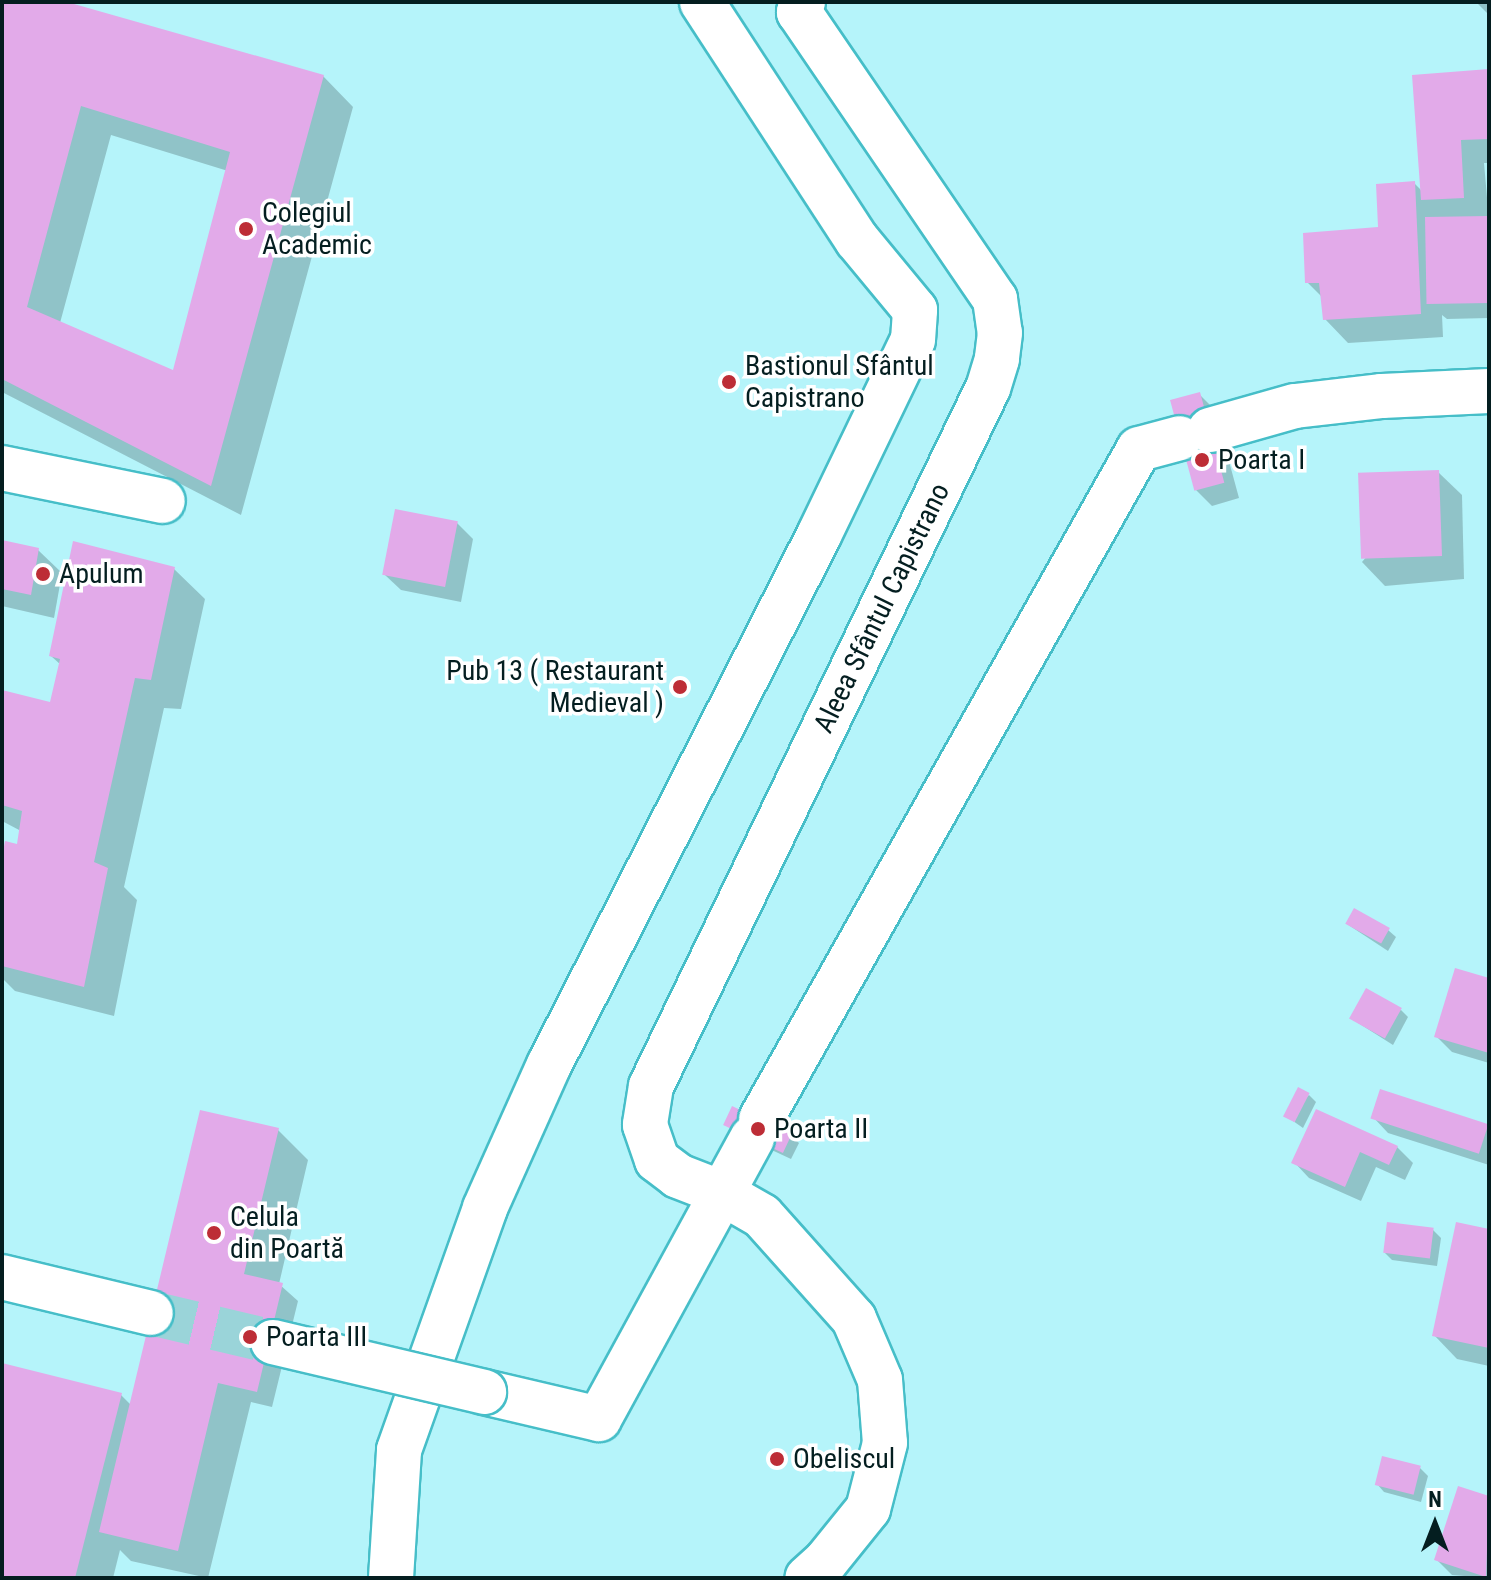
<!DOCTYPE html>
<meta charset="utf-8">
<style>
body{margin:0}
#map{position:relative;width:1491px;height:1580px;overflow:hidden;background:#b5f4fa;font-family:"Roboto Condensed",sans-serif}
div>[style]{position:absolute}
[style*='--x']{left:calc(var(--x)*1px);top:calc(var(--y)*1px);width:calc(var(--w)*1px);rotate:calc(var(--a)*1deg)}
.shadow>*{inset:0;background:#0003}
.building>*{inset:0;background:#e2aae9;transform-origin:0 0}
.street-tunnel>*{height:44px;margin-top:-22px;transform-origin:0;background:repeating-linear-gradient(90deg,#9ad4d9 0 44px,transparent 0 66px)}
.roads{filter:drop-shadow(2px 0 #46bec8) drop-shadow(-2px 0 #46bec8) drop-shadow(0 2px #46bec8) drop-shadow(0 -2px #46bec8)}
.street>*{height:44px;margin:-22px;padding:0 22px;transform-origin:22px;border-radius:22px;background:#fff}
.bridges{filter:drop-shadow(2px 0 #46bec8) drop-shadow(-2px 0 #46bec8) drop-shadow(0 2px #46bec8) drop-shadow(0 -2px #46bec8)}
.street-bridge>*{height:44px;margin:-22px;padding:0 22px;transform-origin:22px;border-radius:22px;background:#fff}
.dots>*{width:22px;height:22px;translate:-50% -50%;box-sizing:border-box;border:4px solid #fff;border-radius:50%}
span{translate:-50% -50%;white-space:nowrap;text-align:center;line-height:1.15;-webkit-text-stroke:7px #fff;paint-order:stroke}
.poi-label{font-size:28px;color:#041e20}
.left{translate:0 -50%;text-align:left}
.right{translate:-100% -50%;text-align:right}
.street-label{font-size:28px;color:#041e20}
.frame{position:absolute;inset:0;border:4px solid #041e20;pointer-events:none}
.north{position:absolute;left:1395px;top:1484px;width:80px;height:80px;-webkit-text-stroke:6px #fff;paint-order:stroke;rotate:0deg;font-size:22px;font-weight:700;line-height:32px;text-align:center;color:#041e20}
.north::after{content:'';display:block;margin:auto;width:28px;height:36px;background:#041e20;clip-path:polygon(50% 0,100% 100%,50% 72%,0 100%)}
</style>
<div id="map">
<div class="shadow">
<i style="clip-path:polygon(evenodd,2px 2px,60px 2px,323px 76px,353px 107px,241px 515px,2px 392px,2px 2px,111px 135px,228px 171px,174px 373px,60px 323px,111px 135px)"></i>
<i style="clip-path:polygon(1476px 2px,1489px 2px,1489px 15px)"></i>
<i style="clip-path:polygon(1489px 71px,1489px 163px,1484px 163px,1489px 220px,1489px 318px,1447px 319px,1442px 315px,1443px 337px,1348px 343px,1325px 319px,1323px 298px,1307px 282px,1380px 229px,1414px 183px,1422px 191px)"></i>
<i style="clip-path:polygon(1199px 394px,1215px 410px,1239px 498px,1212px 506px,1196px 490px)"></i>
<i style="clip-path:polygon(1438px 472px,1462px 495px,1464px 579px,1385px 586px,1362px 562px)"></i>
<i style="clip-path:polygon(457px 523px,473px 539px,461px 602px,401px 590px,385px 575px)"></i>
<i style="clip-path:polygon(2px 542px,38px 550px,62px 573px,54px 618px,2px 606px)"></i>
<i style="clip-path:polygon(174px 569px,205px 599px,181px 709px,164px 708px,124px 887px,137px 900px,114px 1016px,15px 991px,2px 978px,2px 868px,18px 846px,21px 831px,2px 821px,2px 692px,52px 705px,61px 665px,51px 656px)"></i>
<i style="clip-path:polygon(1347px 924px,1388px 930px,1396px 937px,1388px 951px)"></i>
<i style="clip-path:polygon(1489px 981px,1489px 1063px,1452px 1052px,1436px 1036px)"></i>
<i style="clip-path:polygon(1401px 1010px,1408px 1017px,1393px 1045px,1352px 1019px)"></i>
<i style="clip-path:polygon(1381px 1092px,1489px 1126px,1489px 1165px,1388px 1133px,1373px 1117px)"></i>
<i style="clip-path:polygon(1309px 1095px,1316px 1102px,1303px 1128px,1286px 1116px)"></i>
<i style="clip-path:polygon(733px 1108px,791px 1136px,799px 1143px,791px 1159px,733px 1132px,726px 1124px)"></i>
<i style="clip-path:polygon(1317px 1111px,1397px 1147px,1413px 1163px,1405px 1180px,1376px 1167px,1361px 1201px,1309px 1178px,1294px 1162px)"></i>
<i style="clip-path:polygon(278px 1130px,308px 1160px,279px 1284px,298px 1301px,272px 1407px,251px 1402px,208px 1578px,131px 1561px,120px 1550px,113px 1578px,2px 1578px,2px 1365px,121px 1395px,131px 1405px)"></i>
<i style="clip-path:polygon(1433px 1230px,1441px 1238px,1437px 1266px,1392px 1260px,1385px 1253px)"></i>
<i style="clip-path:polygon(1489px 1231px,1489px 1366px,1457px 1359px,1434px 1335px)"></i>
<i style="clip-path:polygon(1420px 1468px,1428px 1476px,1421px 1502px,1384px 1492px,1377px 1484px)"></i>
<i style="clip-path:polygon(1460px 1488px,1489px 1498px,1489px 1578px,1452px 1575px,1436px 1559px)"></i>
</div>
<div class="building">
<i style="clip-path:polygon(evenodd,2px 2px,67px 2px,324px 75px,211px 486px,2px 379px,2px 2px,81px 106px,230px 152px,173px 370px,27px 307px,81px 106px)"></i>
<i style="clip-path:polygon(1489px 69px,1489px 139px,1461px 140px,1464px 198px,1421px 200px,1412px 75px)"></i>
<i style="clip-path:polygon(1415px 181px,1421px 314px,1323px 320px,1319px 283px,1305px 283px,1303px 233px,1378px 227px,1376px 184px)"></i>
<i style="left:1488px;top:216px;width:87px;height:63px;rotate:89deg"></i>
<i style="left:1200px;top:392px;width:94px;height:31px;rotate:75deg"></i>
<i style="left:1439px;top:470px;width:86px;height:81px;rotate:88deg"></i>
<i style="left:395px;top:509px;width:64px;height:67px;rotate:11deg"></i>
<i style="clip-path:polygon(2px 540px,39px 548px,31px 595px,2px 589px)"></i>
<i style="clip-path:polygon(73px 541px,175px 567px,151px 680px,135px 678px,94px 862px,108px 868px,84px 987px,2px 966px,2px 857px,5px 841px,17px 844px,22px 811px,2px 805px,2px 690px,50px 702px,60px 659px,49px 656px)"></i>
<i style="left:1354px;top:908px;width:41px;height:18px;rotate:29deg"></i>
<i style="clip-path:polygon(1455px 968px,1489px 978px,1489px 1053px,1434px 1037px)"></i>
<i style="left:1366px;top:988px;width:41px;height:35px;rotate:29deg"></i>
<i style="left:1298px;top:1087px;width:13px;height:33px;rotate:27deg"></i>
<i style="left:1380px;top:1089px;width:114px;height:31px;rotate:18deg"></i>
<i style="left:732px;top:1106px;width:66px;height:21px;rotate:25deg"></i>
<i style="clip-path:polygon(1316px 1109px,1398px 1146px,1389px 1165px,1360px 1152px,1345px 1187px,1291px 1163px)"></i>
<i style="clip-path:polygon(200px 1110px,279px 1128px,244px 1274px,283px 1283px,257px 1392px,218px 1383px,178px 1551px,99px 1532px)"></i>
<i style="left:1387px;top:1222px;width:47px;height:31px;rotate:7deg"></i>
<i style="clip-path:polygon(1456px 1222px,1489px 1229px,1489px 1348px,1432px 1336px)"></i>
<i style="clip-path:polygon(2px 1363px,122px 1393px,75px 1578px,2px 1578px)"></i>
<i style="left:1382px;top:1456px;width:40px;height:30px;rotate:14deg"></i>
<i style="clip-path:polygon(1458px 1486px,1489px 1496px,1486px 1577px,1434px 1560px)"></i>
</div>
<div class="street-tunnel">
<i style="--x:151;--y:1313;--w:121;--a:13.3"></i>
</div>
<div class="roads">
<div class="street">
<i style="--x:803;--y:2;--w:11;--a:112"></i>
<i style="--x:799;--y:12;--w:348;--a:55.7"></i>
<i style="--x:995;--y:299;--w:34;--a:82"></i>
<i style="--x:1000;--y:333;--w:26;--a:97"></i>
<i style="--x:997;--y:359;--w:30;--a:107"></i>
<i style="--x:988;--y:388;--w:775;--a:115.77"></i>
<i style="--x:651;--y:1086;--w:39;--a:99"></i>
<i style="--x:645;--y:1125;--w:37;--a:71"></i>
<i style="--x:657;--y:1160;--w:26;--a:37"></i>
<i style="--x:678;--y:1176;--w:47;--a:21.1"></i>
<i style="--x:722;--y:1193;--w:46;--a:29.9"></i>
<i style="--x:762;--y:1216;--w:138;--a:48.2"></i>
<i style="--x:854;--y:1319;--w:66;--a:66.9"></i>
<i style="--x:880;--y:1380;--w:63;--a:85.5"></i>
<i style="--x:885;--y:1443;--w:68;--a:104.4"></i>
<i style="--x:868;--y:1509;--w:67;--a:128.9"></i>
<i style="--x:826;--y:1561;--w:25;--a:138"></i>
<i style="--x:1210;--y:430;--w:88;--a:-15.8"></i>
<i style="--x:1295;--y:406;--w:88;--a:-6.6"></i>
<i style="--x:1382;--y:396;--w:107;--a:-2.7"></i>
<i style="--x:2;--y:468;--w:164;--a:11.6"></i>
<i style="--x:761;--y:1119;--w:769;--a:-60.57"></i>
<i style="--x:1139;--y:449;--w:42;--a:-15"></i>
<i style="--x:2;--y:1277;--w:153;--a:13.6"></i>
<i style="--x:484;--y:1392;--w:118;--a:13.2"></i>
<i style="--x:599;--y:1419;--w:320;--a:-61.4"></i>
<i style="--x:391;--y:1578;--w:128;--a:-86.4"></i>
<i style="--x:399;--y:1450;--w:257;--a:-70.4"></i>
<i style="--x:485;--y:1208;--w:157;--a:-65.9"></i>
<i style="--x:549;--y:1065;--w:595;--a:-63"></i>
<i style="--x:819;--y:535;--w:216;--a:-64.3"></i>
<i style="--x:913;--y:340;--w:30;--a:-86"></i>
<i style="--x:915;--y:310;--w:91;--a:-129.6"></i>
<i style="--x:857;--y:240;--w:284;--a:-123.1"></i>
</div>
</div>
<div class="bridges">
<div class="street-bridge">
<i style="--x:273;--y:1342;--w:217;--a:13.3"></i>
</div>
</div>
<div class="dots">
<i style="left:246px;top:229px;background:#bd2d36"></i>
<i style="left:729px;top:382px;background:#bd2d36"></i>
<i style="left:1202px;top:460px;background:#bd2d36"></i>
<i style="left:43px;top:574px;background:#bd2d36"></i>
<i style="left:680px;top:687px;background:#bd2d36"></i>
<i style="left:758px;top:1129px;background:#bd2d36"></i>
<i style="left:214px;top:1233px;background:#bd2d36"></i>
<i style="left:250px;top:1337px;background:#bd2d36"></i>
<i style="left:777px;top:1459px;background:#bd2d36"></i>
</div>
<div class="poi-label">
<span class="left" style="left:262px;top:229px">Colegiul<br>Academic</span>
<span class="left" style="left:745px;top:382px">Bastionul Sfântul<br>Capistrano</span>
<span class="left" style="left:1218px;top:460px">Poarta I</span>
<span class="left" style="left:59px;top:574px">Apulum</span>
<span class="right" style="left:664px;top:687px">Pub 13 ( Restaurant<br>Medieval )</span>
<span class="left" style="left:774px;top:1129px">Poarta II</span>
<span class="left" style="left:230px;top:1233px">Celula<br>din Poartă</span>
<span class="left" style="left:266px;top:1337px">Poarta III</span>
<span class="left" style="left:793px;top:1459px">Obeliscul</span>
</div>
<div class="street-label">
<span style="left:882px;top:608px;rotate:-64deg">Aleea Sfântul Capistrano</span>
</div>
<div class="frame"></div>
<div class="north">N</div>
</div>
